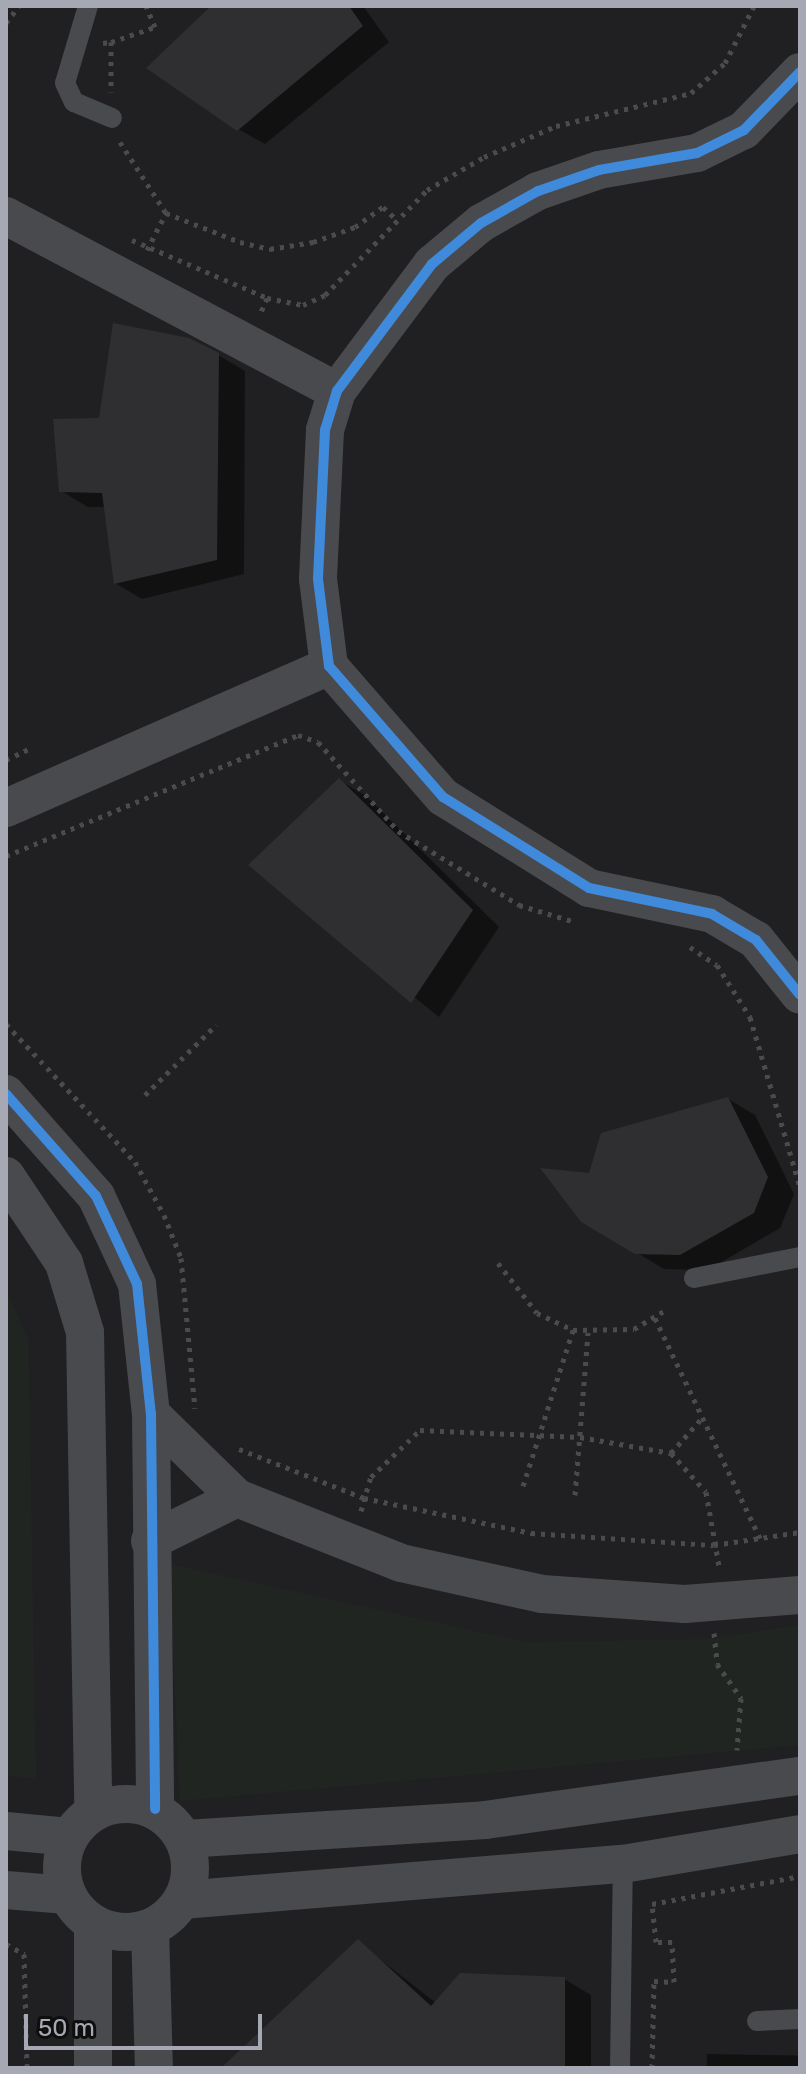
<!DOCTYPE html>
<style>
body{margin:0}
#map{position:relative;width:806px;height:2074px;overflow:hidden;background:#131314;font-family:Rubik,sans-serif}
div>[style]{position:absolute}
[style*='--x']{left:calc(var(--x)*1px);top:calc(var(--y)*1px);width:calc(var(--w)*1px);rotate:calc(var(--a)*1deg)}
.built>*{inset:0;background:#202022;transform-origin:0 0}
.green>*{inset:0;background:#202522}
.shadow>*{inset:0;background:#0007;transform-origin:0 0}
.building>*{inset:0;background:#2f2f31}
.path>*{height:5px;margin-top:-2.5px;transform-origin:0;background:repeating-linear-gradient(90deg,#4b4b4e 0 4px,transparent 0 10px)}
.service>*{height:20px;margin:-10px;padding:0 10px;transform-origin:10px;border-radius:10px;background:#494a4d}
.minor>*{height:38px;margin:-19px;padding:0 19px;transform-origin:19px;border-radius:19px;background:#494a4d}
.minor>.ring{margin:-19px;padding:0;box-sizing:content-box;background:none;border:38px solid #494a4d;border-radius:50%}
.cycleway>*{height:10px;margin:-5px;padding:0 5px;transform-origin:5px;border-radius:5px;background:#408adc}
span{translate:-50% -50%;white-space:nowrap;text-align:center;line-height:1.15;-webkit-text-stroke:6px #0e0e0f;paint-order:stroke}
.frame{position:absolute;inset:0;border:8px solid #a6a8b3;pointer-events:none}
.scale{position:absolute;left:24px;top:2014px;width:238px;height:36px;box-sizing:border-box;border:4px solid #a6a8b3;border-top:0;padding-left:10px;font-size:24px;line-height:28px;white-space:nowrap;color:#a6a8b3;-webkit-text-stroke:6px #0e0e0f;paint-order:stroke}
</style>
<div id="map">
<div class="built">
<i style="left:6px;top:6px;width:794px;height:2062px"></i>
</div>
<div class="green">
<i style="clip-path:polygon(6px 1289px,28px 1339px,36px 1778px,6px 1776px)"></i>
<i style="clip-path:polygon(169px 1564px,525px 1642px,707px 1639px,800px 1625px,800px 1745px,180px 1801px)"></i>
</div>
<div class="shadow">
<i style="clip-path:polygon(214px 6px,363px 6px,389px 42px,265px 144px,238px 129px)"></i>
<i style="clip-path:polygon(218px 355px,245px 371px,244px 574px,142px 599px,115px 583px,106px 507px,88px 507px,61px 491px,101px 419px)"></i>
<i style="clip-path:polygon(340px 781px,366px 796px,499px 927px,439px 1017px,251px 865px)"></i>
<i style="clip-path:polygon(728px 1099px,755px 1115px,794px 1194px,780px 1228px,708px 1270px,664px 1269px,582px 1220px,591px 1175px)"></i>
<i style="clip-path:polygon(358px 1942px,436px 2003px,564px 1979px,591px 1995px,591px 2068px,241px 2068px)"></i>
<i style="left:707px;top:2054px;width:93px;height:14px;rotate:1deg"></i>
</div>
<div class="building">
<i style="clip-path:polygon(211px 6px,349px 6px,363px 26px,237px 131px,146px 68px)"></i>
<i style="clip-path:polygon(113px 323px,189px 338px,219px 353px,217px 560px,114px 584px,102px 493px,59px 492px,53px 419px,99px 418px)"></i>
<i style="clip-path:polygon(339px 778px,473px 910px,411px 1003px,248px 865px)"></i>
<i style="clip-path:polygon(728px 1097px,768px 1177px,754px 1213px,680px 1255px,635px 1254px,581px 1222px,540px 1168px,589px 1173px,601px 1133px)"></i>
<i style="clip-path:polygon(358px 1939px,431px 2006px,460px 1973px,565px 1977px,565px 2068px,221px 2068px)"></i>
</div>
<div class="path">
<i style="--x:6;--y:23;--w:21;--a:-53"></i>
<i style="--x:111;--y:42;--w:46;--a:-18.8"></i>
<i style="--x:155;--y:27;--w:23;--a:-113"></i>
<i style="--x:103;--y:43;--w:8;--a:-7"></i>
<i style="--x:111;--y:42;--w:50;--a:90"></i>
<i style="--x:120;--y:142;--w:85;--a:57.1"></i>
<i style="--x:166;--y:213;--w:79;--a:21.4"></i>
<i style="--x:240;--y:242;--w:31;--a:13"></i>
<i style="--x:270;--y:249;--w:44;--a:-9.2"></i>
<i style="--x:313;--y:242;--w:45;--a:-19.7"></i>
<i style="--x:355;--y:227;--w:34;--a:-36"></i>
<i style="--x:383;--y:207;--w:16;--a:43"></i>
<i style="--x:132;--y:240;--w:147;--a:23.2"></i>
<i style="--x:267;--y:298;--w:15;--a:113"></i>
<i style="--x:147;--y:250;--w:42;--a:-62.8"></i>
<i style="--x:267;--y:298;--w:37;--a:11"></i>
<i style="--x:303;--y:305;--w:24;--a:-24"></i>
<i style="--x:325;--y:295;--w:146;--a:-45.8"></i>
<i style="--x:427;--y:190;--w:66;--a:-30.1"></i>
<i style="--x:484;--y:157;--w:78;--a:-23.3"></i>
<i style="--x:556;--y:126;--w:139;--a:-13.7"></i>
<i style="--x:691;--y:93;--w:45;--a:-41.4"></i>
<i style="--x:725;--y:63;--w:64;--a:-63"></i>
<i style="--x:6;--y:760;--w:28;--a:-26"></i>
<i style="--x:6;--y:856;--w:316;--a:-22.5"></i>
<i style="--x:298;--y:735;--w:21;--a:19"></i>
<i style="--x:318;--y:742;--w:120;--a:48"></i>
<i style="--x:398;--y:831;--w:142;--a:31.4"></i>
<i style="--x:519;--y:905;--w:55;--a:16.8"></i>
<i style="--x:690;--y:947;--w:32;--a:34"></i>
<i style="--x:717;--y:965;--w:62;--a:57.6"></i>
<i style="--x:750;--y:1017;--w:177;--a:73.6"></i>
<i style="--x:6;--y:1024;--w:189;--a:46.9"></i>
<i style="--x:135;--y:1162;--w:60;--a:61.3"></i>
<i style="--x:164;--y:1215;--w:46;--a:68.4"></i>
<i style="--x:181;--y:1258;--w:151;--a:84.7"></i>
<i style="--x:145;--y:1095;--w:100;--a:-44.6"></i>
<i style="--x:498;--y:1263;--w:63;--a:52"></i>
<i style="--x:537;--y:1313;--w:40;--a:25"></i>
<i style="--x:573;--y:1330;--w:61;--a:-0.9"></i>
<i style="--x:634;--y:1329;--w:37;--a:-31"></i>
<i style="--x:655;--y:1318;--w:244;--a:64.5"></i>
<i style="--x:239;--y:1449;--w:134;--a:21.4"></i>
<i style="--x:364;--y:1498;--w:171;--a:11.8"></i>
<i style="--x:531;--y:1533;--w:183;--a:3.8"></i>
<i style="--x:714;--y:1545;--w:87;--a:-8.6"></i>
<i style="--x:671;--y:1453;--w:47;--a:-48.5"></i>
<i style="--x:523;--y:1486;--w:164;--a:-72.2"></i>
<i style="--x:575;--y:1495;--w:163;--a:-85.4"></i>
<i style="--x:361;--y:1511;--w:35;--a:-74"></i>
<i style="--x:371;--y:1477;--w:68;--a:-43.8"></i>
<i style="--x:420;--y:1430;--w:160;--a:2.5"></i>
<i style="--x:580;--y:1437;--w:92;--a:10"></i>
<i style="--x:671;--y:1453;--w:52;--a:48.1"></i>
<i style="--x:706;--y:1492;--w:75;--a:80"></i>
<i style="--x:714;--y:1633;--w:31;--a:84"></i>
<i style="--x:717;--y:1664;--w:42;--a:54.8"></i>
<i style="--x:741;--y:1698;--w:52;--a:94.4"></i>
<i style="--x:6;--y:1944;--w:21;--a:29"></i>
<i style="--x:24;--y:1954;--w:114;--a:88.5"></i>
<i style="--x:652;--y:2068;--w:87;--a:-88.7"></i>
<i style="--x:654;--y:1981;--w:20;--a:3"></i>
<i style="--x:674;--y:1982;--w:40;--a:-92.9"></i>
<i style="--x:672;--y:1942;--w:16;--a:180"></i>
<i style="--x:656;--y:1942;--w:38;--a:-96"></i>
<i style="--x:652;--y:1904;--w:151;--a:-10.7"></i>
</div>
<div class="service">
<i style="--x:88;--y:6;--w:80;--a:106.6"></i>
<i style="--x:65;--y:83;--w:21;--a:65"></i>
<i style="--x:74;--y:102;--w:41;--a:22.8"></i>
<i style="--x:694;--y:1278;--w:108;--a:-11.2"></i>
<i style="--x:757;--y:2021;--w:43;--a:-2.7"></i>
<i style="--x:620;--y:2068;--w:204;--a:-89.2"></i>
</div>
<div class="minor">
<i style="--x:800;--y:72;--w:81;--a:134"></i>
<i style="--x:744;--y:130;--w:52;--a:153.9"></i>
<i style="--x:697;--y:153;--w:99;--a:170.2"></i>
<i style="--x:599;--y:170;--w:65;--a:161"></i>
<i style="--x:538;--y:191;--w:65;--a:150.7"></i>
<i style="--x:481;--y:223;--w:64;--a:140.1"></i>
<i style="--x:432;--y:264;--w:159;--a:126.8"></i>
<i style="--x:337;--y:391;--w:41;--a:107.1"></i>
<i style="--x:325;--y:430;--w:149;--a:92.7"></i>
<i style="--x:318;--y:579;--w:88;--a:82.8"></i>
<i style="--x:329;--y:666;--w:174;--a:49"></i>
<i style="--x:443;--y:797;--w:172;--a:31.9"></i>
<i style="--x:589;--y:888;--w:126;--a:11.9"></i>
<i style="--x:712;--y:914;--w:51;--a:30.6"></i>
<i style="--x:756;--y:940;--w:70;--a:51.3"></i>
<i style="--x:6;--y:216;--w:374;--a:27.9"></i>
<i style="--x:6;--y:808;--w:353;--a:-23.7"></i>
<i style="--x:6;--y:1094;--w:136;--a:48.6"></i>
<i style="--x:96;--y:1196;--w:97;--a:65"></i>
<i style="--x:137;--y:1284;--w:131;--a:83.9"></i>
<i style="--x:151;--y:1414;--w:395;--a:89.4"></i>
<i style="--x:6;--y:1176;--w:105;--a:56.3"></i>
<i style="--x:64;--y:1263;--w:72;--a:73.1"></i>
<i style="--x:85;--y:1332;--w:480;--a:89"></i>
<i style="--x:151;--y:1414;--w:120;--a:44.3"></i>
<i style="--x:237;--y:1498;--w:176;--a:21.6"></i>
<i style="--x:401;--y:1563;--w:144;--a:12.4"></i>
<i style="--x:542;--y:1594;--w:143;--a:4"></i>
<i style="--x:685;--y:1604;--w:115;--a:-4.5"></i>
<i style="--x:150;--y:1541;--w:97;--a:-26.3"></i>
<i class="ring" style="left:62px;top:1804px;width:90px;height:90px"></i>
<i style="--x:6;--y:1831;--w:63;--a:5.4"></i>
<i style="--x:185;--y:1839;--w:301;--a:-3.6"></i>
<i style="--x:485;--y:1820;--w:318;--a:-8"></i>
<i style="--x:6;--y:1890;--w:61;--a:4.7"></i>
<i style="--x:182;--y:1900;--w:442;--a:-4.7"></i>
<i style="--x:623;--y:1864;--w:180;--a:-9.6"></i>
<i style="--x:150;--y:1928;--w:140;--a:88.4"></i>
<i style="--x:93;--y:2068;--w:145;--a:-90"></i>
</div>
<div class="cycleway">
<i style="--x:800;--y:72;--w:81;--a:134"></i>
<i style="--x:744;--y:130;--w:52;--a:153.9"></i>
<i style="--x:697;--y:153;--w:99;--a:170.2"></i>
<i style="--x:599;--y:170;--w:65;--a:161"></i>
<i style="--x:538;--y:191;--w:65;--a:150.7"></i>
<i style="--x:481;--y:223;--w:64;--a:140.1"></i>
<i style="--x:432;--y:264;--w:159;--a:126.8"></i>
<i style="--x:337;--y:391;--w:41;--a:107.1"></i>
<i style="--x:325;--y:430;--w:149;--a:92.7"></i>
<i style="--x:318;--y:579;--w:88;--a:82.8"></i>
<i style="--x:329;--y:666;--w:174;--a:49"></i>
<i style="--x:443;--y:797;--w:172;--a:31.9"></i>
<i style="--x:589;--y:888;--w:126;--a:11.9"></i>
<i style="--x:712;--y:914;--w:51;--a:30.6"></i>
<i style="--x:756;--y:940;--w:70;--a:51.3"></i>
<i style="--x:6;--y:1094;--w:136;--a:48.6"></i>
<i style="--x:96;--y:1196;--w:97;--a:65"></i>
<i style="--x:137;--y:1284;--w:131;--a:83.9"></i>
<i style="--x:151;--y:1414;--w:395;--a:89.4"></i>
</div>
<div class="frame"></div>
<div class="scale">50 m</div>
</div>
